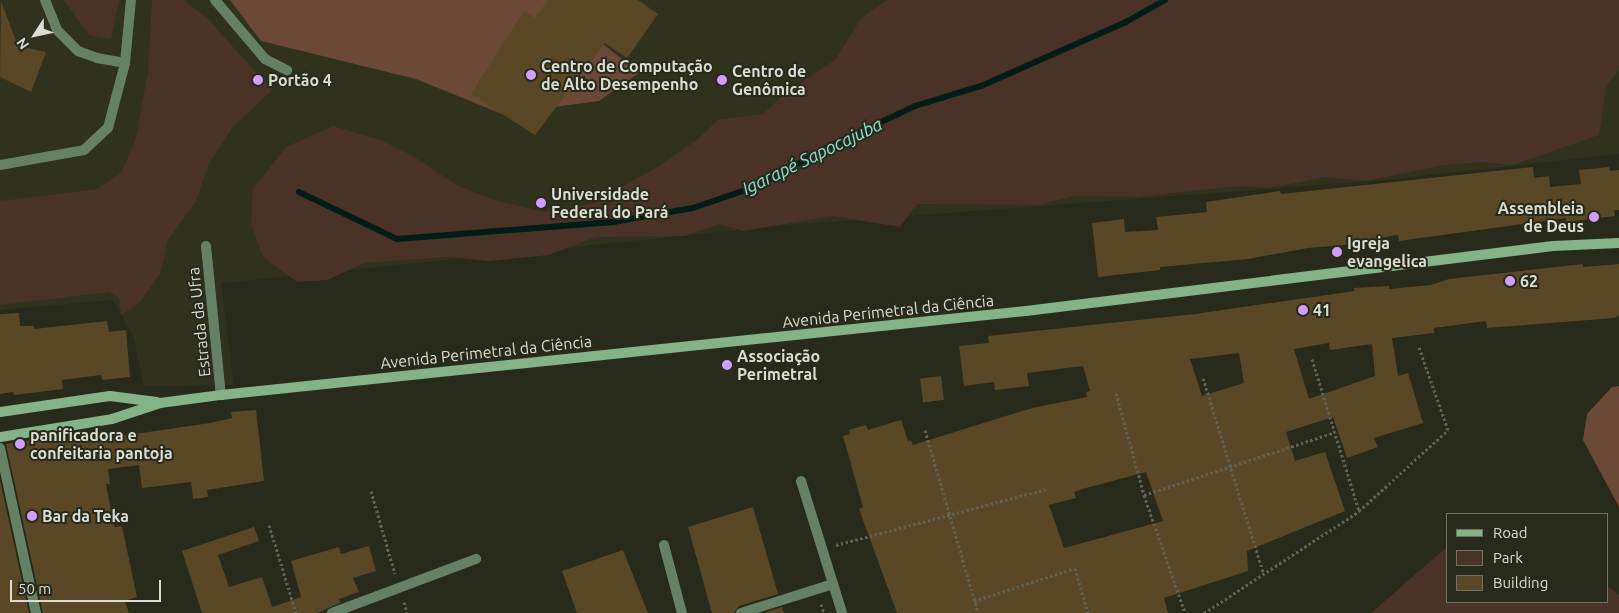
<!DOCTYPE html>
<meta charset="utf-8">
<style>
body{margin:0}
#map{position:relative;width:1619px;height:613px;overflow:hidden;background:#282a1c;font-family:Ubuntu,sans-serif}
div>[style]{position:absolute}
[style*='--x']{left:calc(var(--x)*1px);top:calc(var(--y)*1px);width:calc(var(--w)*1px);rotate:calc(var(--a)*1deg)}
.built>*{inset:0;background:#30321d}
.green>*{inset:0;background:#4a3226}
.forest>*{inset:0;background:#6c4836}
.stream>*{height:6px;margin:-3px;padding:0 3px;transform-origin:3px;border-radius:3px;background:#021c18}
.building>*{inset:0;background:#5a4725;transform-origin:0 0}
.path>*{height:3px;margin-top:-1.5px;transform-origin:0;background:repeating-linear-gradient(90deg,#5f6154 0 2.5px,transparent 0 5px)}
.service>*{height:10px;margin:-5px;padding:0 5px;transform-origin:5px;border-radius:5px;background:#648166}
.minor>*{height:10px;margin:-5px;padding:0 5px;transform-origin:5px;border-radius:5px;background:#648166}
.secondary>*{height:10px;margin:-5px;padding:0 5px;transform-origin:5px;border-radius:5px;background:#84b388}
.dots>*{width:14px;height:14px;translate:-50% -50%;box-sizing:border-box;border:2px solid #282a1c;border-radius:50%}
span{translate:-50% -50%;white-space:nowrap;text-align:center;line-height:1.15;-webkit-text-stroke:4px #282a1c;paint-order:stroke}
.poi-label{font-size:16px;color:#dbddd3;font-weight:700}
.left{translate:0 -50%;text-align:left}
.right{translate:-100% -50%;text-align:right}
.street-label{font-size:16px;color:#dbddd3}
.water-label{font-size:18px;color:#8ce0d0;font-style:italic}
.legend{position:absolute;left:1446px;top:513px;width:162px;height:90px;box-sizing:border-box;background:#282a1c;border:1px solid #707265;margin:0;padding:6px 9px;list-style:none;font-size:15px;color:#dbddd3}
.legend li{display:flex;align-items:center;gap:10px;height:25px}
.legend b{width:25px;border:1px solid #707265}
.north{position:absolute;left:10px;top:10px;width:50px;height:50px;-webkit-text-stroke:4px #282a1c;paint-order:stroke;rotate:235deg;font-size:14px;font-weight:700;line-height:20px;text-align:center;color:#dbddd3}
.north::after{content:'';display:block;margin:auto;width:18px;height:22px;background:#dbddd3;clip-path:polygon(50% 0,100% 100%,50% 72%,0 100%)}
.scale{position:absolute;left:10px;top:580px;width:151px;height:22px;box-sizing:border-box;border:2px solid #dbddd3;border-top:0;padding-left:6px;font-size:15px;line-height:18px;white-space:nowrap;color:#dbddd3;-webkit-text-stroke:4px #282a1c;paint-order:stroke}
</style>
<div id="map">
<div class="built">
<i style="clip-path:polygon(0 0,1619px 0,1619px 154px,1374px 181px,789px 225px,221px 283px,234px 385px,144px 386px,134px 338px,113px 300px,0 310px)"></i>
</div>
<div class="green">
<i style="clip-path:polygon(64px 0,119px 0,111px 40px,89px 35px)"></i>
<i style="clip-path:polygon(152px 0,184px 0,209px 20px,272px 90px,232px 128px,209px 164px,195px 203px,168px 240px,160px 274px,139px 303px,121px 315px,119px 298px,109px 292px,0 305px,0 201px,97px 189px,121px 173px,136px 138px,148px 72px)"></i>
<i style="clip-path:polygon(887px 0,1619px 0,1619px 70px,1606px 87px,1599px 135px,1513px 165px,1483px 162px,1444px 165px,1366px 181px,1326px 177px,1270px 188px,1238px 186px,1137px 197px,1075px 196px,1038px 205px,917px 204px,900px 227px,833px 216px,743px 231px,720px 224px,684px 236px,596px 237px,549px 255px,489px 261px,449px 257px,364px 263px,327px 280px,297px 282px,263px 257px,251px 224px,253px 189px,286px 147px,333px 126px,383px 141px,413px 156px,458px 186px,494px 200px,545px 212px,594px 203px,659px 166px,698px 139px,718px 120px,763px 114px,788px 91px,835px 60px,862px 17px)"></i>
<i style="clip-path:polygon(1448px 546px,1448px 602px,1608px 602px,1608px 586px,1619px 595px,1619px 613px,1371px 613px)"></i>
</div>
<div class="forest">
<i style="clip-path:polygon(230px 0,549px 0,639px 73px,599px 101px,502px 114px,416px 79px,261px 41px)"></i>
<i style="clip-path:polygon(1619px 386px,1619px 507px,1583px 440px,1587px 414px,1612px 387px)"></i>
</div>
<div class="stream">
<i style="--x:299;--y:192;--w:109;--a:25.6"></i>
<i style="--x:397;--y:239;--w:217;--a:-4.5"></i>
<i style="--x:613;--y:222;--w:81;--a:-9.9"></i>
<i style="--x:693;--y:208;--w:71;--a:-18.9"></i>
<i style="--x:760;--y:185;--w:78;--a:-29.2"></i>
<i style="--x:828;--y:147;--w:96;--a:-25.2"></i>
<i style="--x:915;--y:106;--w:69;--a:-16.9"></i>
<i style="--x:981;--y:86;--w:158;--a:-23.8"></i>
<i style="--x:1126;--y:22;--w:45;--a:-29.4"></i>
</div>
<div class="building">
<i style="clip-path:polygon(548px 0,638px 0,658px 14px,627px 58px,605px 43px,535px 135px,471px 94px,524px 11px,535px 18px)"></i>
<i style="clip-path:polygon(1px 1px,18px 46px,46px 52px,31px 92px,0 77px)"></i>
<i style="clip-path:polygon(1533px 167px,1534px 178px,1549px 176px,1550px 187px,1581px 184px,1579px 170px,1609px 167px,1610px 171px,1619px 170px,1619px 210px,1614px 210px,1615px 216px,1566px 222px,1566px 218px,1399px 241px,1398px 235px,1366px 240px,1367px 243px,1308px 248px,1248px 259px,1160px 267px,1160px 270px,1098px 277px,1092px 223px,1124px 219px,1125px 232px,1158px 230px,1156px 217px,1207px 212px,1206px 202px,1280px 191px,1281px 194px)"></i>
<i style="clip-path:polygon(evenodd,1583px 264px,1583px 267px,1619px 264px,1619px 315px,1615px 318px,1487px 328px,1486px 321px,1434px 328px,1434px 333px,1392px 338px,1398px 376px,1408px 373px,1423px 423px,1374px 438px,1378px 447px,1347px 458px,1333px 417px,1286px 432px,1295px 461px,1325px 452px,1345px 511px,1247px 551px,1248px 571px,1164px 598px,1168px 613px,897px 613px,859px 509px,863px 507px,843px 436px,850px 434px,849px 430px,866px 425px,868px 430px,901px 420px,908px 441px,911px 440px,913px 445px,1032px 408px,1087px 397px,1086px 392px,1090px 391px,1083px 366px,1027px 373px,1029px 386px,995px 390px,994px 382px,964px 386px,959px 346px,989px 343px,988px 336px,1195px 314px,1354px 291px,1354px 288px,1389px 286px,1389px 289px,1431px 285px,1449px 279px,1583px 264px,1329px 343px,1330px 350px,1372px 344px,1375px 376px,1309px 399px,1294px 349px,1329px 343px,1583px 264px,1239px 353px,1244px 383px,1202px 396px,1190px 359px,1239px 353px,1583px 264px,1146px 472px,1163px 521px,1064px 548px,1049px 505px,1076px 498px,1074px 492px,1086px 488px,1146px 472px)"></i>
<i style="clip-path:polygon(19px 313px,20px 326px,34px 326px,34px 329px,107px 321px,109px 332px,126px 330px,130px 377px,102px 380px,101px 375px,85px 377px,62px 380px,63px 389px,14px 395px,13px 392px,0 394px,0 314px)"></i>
<i style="left:941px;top:376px;width:24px;height:21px;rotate:83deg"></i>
<i style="clip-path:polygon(256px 410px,264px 481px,207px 490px,208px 497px,193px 499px,191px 482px,142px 488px,139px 465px,108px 469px,110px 484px,106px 484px,114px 527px,122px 526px,137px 597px,125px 601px,129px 613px,43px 613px,6px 444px,42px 438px,42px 443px,135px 434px,210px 423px,232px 418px,231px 412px)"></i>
<i style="clip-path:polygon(0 480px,29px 613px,0 613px)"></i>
<i style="clip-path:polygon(753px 507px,778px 594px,739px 606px,734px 613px,712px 613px,688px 527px)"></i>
<i style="clip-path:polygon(254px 527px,259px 541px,218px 555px,229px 587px,262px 577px,272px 607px,301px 597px,291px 561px,339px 547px,341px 554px,369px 546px,376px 571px,353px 578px,359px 592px,339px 599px,340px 603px,317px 613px,202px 613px,182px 551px)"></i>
<i style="clip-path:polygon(623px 550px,648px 613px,577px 613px,562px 571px)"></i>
<i style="clip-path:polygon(782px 607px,784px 613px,764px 613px)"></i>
</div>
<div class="path">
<i style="--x:1312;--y:359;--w:159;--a:72.8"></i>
<i style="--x:1203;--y:378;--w:203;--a:72.8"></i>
<i style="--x:1116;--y:393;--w:106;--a:74.6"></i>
<i style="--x:1144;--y:495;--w:125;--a:70.8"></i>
<i style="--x:925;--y:430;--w:191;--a:73.8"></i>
<i style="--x:371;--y:491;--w:86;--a:73.9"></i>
<i style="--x:1144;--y:495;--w:199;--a:-18.2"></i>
<i style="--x:269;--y:525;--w:92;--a:72.9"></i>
<i style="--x:836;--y:545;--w:217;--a:-14.9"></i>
<i style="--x:974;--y:601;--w:106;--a:-18.1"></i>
<i style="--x:1075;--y:568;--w:47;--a:73.9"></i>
<i style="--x:404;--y:602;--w:11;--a:75"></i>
<i style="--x:821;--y:604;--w:9;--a:72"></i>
<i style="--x:1204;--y:613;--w:186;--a:-33.3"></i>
<i style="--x:1359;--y:511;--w:120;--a:-42.3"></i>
<i style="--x:1448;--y:430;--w:88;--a:-109.3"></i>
</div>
<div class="service">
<i style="--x:45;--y:0;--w:32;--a:68"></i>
<i style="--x:57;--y:30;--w:30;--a:45"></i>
<i style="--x:78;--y:51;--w:20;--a:20"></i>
<i style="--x:97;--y:58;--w:28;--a:10"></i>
<i style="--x:215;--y:0;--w:77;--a:49.7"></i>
<i style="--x:265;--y:59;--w:25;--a:27"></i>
<i style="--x:0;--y:165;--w:85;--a:-10.1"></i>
<i style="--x:84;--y:150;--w:33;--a:-43"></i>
<i style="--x:108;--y:128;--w:67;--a:-75.3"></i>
<i style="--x:125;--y:63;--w:63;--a:-84.6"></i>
</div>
<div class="minor">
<i style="--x:206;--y:246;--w:150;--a:84.3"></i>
<i style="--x:0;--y:448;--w:169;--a:77.7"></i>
<i style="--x:801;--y:481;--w:138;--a:72.7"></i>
<i style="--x:664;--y:545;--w:70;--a:75.2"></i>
<i style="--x:332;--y:613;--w:154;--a:-20.6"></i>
<i style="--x:741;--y:613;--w:96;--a:-17.5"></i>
</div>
<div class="secondary">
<i style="--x:0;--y:412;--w:111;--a:-8.3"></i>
<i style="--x:110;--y:396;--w:47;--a:7.3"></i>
<i style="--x:0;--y:437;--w:113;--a:-9.1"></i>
<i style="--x:112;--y:419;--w:51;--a:-18.4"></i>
<i style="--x:160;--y:403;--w:62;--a:-7.5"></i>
<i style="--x:221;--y:395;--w:809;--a:-5.96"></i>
<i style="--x:1026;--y:311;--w:531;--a:-7.03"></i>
<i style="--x:1553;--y:246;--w:66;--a:-2.6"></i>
</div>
<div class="dots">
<i style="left:531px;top:75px;background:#d19dfe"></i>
<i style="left:258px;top:80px;background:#d19dfe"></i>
<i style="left:722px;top:80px;background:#d19dfe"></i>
<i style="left:541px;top:203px;background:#d19dfe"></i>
<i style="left:1594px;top:217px;background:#d19dfe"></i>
<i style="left:1337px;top:252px;background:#d19dfe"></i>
<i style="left:1510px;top:281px;background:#d19dfe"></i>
<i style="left:1303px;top:310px;background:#d19dfe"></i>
<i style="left:727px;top:365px;background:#d19dfe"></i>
<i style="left:20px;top:444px;background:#d19dfe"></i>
<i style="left:32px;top:516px;background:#d19dfe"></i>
</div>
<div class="poi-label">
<span class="left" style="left:541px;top:75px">Centro de Computação<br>de Alto Desempenho</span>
<span class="left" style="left:732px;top:80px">Centro de<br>Genômica</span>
<span class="left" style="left:268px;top:80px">Portão 4</span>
<span class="left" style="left:551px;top:203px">Universidade<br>Federal do Pará</span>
<span class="right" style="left:1584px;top:217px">Assembleia<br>de Deus</span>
<span class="left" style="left:1347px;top:252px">Igreja<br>evangelica</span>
<span class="left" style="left:1520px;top:281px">62</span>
<span class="left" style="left:1313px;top:310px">41</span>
<span class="left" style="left:737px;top:365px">Associação<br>Perimetral</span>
<span class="left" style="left:30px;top:444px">panificadora e<br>confeitaria pantoja</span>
<span class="left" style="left:42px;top:516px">Bar da Teka</span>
</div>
<div class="street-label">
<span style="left:888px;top:311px;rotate:-6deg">Avenida Perimetral da Ciência</span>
<span style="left:199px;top:322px;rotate:-96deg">Estrada da Ufra</span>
<span style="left:486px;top:352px;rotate:-6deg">Avenida Perimetral da Ciência</span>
</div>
<div class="water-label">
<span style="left:812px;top:156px;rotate:-26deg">Igarapé Sapocajuba</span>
</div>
<ul class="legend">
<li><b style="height:6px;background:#84b388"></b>Road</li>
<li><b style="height:14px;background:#4a3226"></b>Park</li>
<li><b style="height:14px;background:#5a4725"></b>Building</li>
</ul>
<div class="north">N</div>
<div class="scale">50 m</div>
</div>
